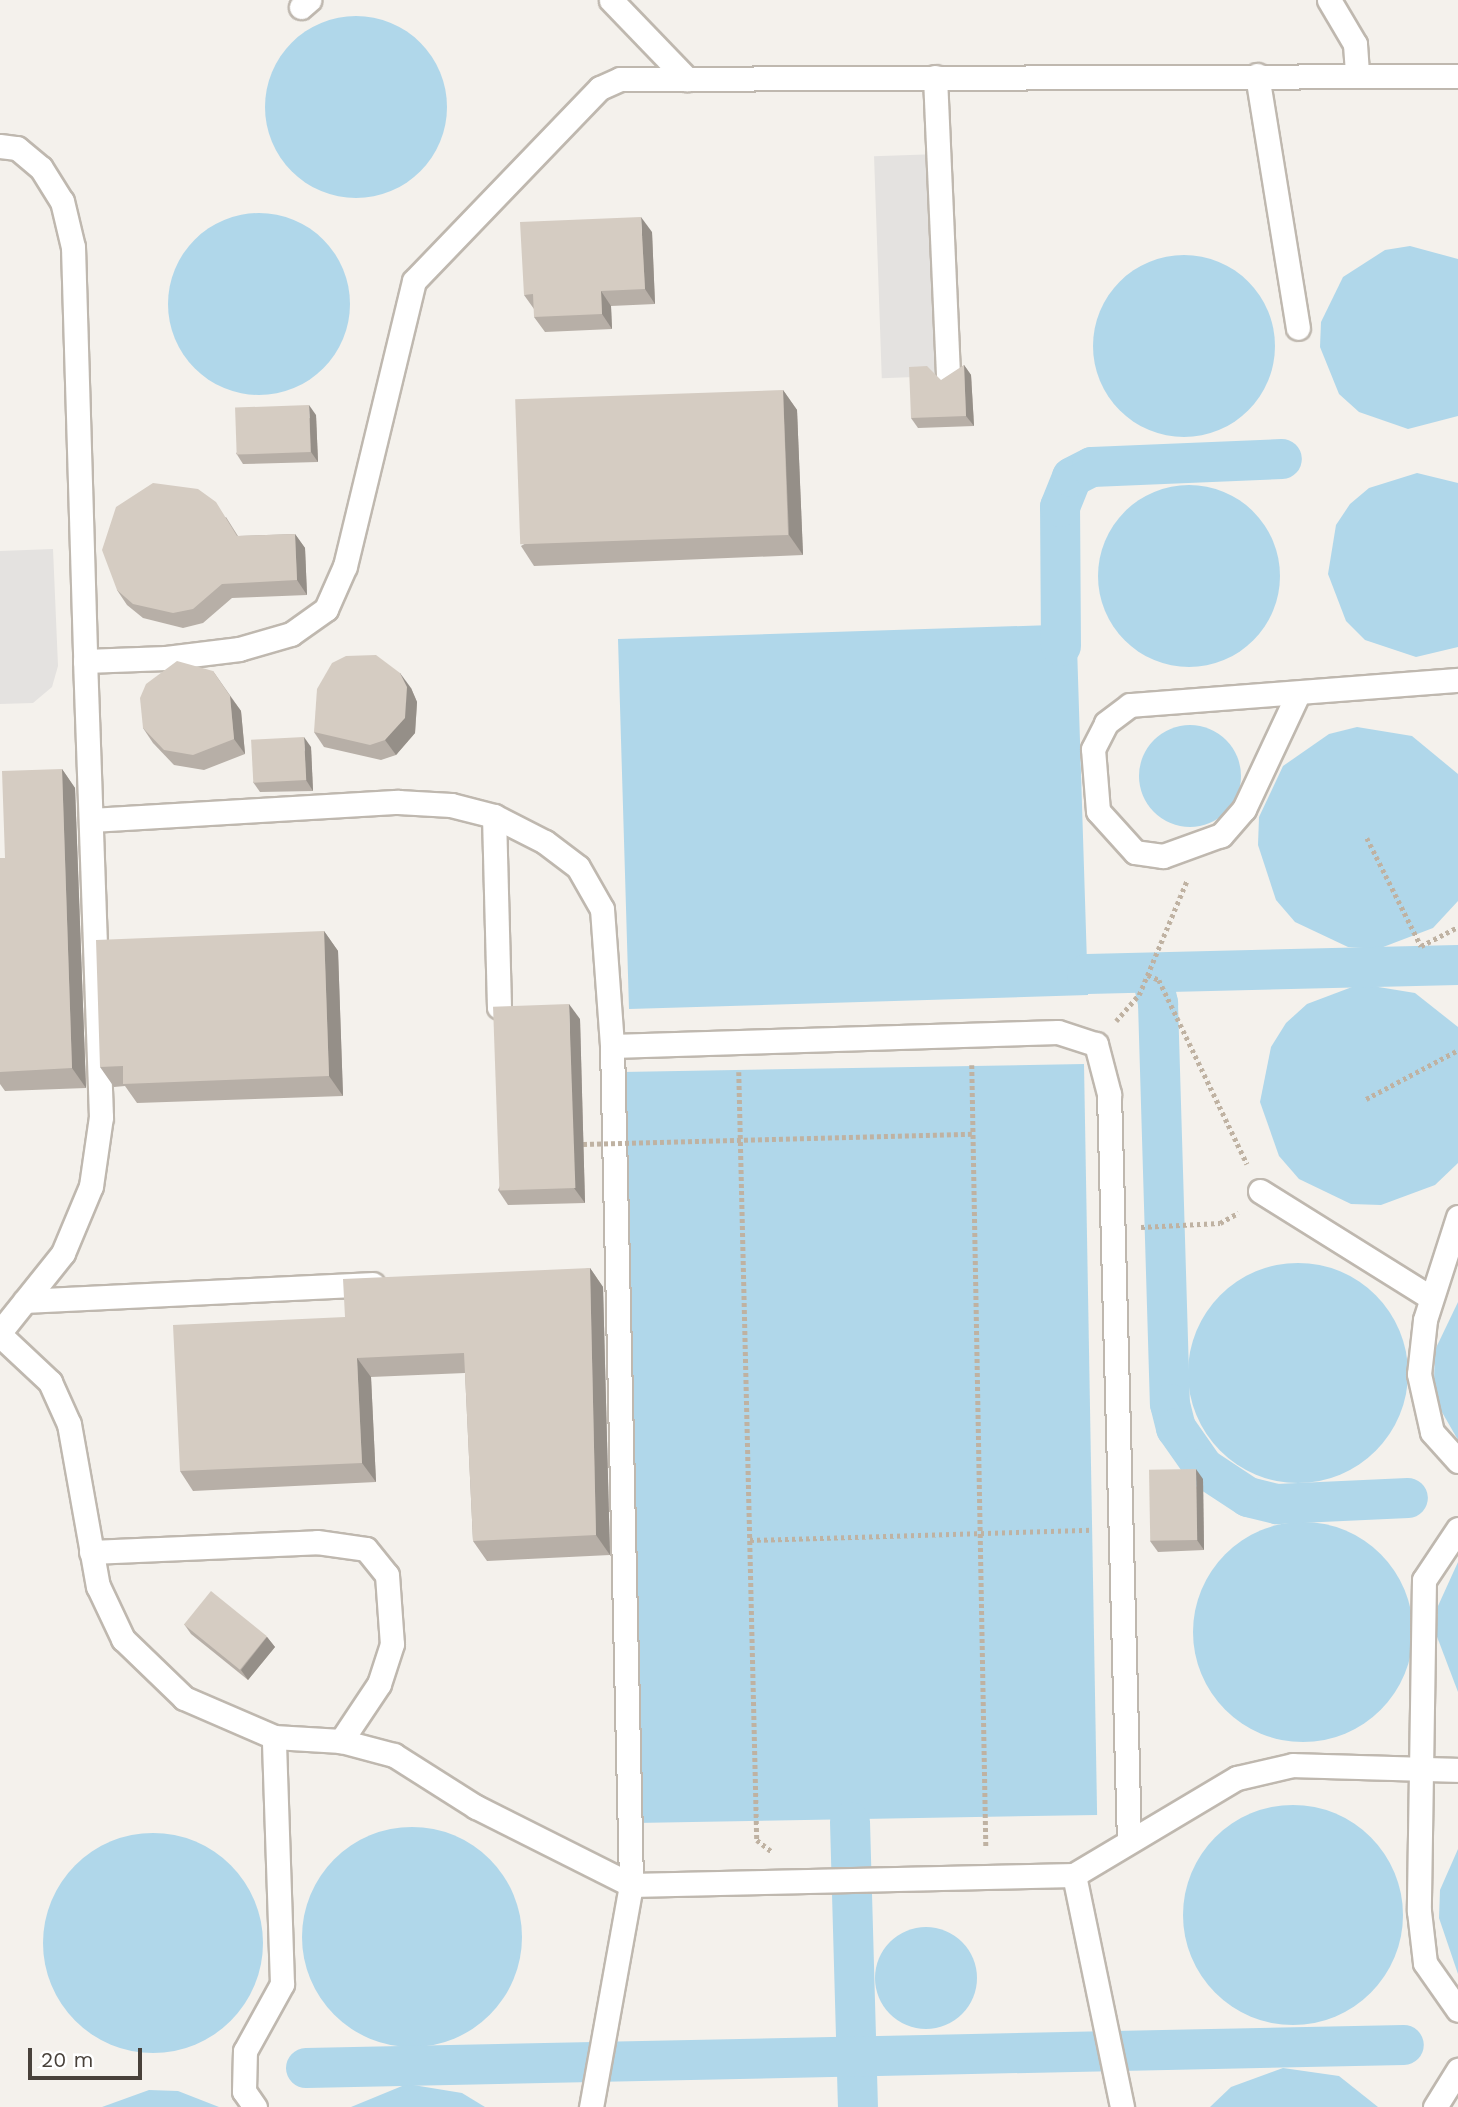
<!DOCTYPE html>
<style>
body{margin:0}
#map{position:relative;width:1458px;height:2107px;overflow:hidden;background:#f4f1ec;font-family:"Work Sans",sans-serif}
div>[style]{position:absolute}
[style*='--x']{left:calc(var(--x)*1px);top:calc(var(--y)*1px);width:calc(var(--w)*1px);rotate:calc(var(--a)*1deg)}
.parking>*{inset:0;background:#e4e2e0;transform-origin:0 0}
.water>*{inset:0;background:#b0d7ea;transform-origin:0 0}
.round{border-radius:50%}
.canal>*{height:40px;margin:-20px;padding:0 20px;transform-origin:20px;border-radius:20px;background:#b0d7ea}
.path>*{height:4.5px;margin-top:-2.25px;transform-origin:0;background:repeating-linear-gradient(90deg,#bfb2a2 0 3.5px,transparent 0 7px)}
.roads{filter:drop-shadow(2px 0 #bfb8af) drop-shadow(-2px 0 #bfb8af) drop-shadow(0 2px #bfb8af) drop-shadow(0 -2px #bfb8af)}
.service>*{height:23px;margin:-11.5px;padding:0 11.5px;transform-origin:11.5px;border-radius:11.5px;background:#fff}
.path-bridge>*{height:4.5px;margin-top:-2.25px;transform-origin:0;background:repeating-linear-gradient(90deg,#bfb2a2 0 3.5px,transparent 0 7px)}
.wall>*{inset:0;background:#b7afa7}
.shaded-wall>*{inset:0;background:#958f88}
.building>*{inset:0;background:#d5ccc2;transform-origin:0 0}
span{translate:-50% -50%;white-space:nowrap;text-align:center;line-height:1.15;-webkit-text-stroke:7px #fff;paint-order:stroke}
.scale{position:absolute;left:28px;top:2048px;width:114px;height:32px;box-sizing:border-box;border:4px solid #48413a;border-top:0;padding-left:9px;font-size:21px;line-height:24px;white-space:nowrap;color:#48413a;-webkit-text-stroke:5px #fff;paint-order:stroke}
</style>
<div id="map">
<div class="parking">
<i style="left:939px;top:154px;width:222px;height:65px;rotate:88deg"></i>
<i style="clip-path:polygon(53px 549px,58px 666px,52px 687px,33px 703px,0 704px,0 551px)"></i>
</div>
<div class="water">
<i class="round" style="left:265px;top:16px;width:182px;height:182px"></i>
<i class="round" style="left:168px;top:213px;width:182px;height:182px"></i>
<i style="clip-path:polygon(1410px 246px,1458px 259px,1458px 416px,1408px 429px,1359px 412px,1339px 394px,1320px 347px,1321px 322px,1343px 277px,1385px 250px)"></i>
<i class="round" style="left:1093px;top:255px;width:182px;height:182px"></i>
<i style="clip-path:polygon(1417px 473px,1458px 483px,1458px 647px,1416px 657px,1365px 640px,1346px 621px,1328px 574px,1336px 525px,1350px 504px,1369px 488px)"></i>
<i class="round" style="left:1098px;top:485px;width:182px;height:182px"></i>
<i style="clip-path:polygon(1052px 625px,1053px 646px,1077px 646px,1088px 995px,629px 1009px,618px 639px)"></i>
<i class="round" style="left:1139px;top:725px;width:102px;height:102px"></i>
<i style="clip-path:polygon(1357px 727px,1412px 736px,1458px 774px,1458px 901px,1433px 928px,1378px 949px,1348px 947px,1295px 922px,1276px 900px,1258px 845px,1259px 817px,1283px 766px,1329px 734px)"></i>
<i style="clip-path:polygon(1360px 984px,1415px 993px,1458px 1027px,1458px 1163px,1435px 1185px,1381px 1205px,1351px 1204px,1299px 1179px,1279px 1156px,1260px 1102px,1271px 1047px,1286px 1023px,1307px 1004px)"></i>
<i style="left:1084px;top:1064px;width:751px;height:462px;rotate:89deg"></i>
<i class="round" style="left:1188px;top:1263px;width:220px;height:220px"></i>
<i style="clip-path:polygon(1458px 1302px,1458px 1440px,1439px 1407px,1434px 1379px,1435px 1350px)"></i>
<i class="round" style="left:1193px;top:1522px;width:220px;height:220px"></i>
<i style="clip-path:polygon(1458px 1562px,1458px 1692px,1436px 1634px,1438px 1606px)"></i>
<i class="round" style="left:1183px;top:1805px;width:220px;height:220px"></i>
<i class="round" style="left:302px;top:1827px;width:220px;height:220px"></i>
<i class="round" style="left:43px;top:1833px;width:220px;height:220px"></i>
<i style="clip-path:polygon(1458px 1849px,1458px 1974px,1439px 1918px,1440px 1890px)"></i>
<i class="round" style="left:875px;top:1927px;width:102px;height:102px"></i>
<i style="clip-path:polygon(1283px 2068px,1339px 2076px,1378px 2107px,1210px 2107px,1231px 2087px)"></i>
<i style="clip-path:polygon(407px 2084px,462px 2093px,485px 2107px,351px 2107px)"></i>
<i style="clip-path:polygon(149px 2090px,178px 2091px,219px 2107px,102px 2107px)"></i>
</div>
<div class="canal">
<i style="--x:1061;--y:646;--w:139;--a:-90.4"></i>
<i style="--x:1060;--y:507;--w:32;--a:-68"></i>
<i style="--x:1072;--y:477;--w:22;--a:-27"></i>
<i style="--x:1092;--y:467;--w:190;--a:-2.4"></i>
<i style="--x:1143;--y:973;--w:13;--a:39"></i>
<i style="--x:1153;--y:981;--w:23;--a:77"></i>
<i style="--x:1158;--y:1003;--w:401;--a:88.3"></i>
<i style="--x:1170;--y:1404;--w:25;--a:76"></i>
<i style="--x:1176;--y:1428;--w:49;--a:55"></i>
<i style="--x:1204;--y:1468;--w:53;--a:33.4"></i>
<i style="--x:1248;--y:1497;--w:30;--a:14"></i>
<i style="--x:1277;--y:1504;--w:131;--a:-2.6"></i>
<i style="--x:1087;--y:974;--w:371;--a:-1.4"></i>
<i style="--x:850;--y:1822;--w:285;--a:88.4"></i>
<i style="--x:306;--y:2068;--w:1098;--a:-1.2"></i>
</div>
<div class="path">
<i style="--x:1367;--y:838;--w:121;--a:63.4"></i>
<i style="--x:1421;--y:946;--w:42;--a:-27.2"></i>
<i style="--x:1148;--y:975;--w:12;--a:24"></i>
<i style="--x:1159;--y:980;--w:204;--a:64.4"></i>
<i style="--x:1116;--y:1021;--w:35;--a:-49"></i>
<i style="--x:1139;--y:995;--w:125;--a:-67.3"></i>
<i style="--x:972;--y:1065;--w:782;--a:88.97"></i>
<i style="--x:739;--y:1072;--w:768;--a:88.66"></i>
<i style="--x:757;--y:1840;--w:18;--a:38"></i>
<i style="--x:1366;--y:1099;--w:104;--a:-28"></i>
<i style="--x:1141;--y:1227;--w:79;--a:-2.9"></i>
<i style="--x:1220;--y:1223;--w:21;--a:-29"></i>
<i style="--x:750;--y:1540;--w:342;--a:-1.7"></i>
</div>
<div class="roads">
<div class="service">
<i style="--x:611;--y:0;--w:110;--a:46.1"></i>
<i style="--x:1329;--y:0;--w:51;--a:59.4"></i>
<i style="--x:1355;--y:44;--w:29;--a:86"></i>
<i style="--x:301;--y:7;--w:11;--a:-41"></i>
<i style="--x:1257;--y:75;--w:256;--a:80.8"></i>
<i style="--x:935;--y:77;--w:299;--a:87.5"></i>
<i style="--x:0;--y:146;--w:17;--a:7"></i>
<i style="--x:17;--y:148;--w:31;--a:40"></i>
<i style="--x:41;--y:168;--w:39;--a:58"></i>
<i style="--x:62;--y:201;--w:47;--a:76.6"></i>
<i style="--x:73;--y:247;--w:414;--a:88.3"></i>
<i style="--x:85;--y:661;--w:81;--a:-2.1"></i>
<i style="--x:166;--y:658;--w:74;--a:-7"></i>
<i style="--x:239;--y:649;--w:54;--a:-16.1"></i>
<i style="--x:291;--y:634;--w:43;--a:-35.5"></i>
<i style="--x:326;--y:609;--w:47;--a:-66.2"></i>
<i style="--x:345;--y:566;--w:293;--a:-76.4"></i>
<i style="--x:414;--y:281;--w:268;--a:-46.1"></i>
<i style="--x:600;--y:88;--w:22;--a:-24"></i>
<i style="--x:620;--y:79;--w:838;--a:-0.21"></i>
<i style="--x:1297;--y:696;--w:125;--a:115.1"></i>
<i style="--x:1244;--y:809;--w:35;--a:131"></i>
<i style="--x:1221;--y:835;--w:62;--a:160.1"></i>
<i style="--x:1163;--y:856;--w:28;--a:-172"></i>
<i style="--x:1135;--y:852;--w:55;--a:-132.1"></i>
<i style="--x:1098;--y:811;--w:62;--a:-94.6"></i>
<i style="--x:1093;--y:749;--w:29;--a:-63"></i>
<i style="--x:1106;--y:723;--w:30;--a:-37"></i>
<i style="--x:1130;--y:705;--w:329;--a:-4.4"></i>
<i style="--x:494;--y:816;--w:191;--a:88.5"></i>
<i style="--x:91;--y:820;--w:308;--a:-3.4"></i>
<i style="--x:398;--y:802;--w:53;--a:3.2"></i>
<i style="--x:451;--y:805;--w:44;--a:14.3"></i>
<i style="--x:494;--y:816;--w:57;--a:27"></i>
<i style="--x:545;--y:842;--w:41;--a:37.1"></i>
<i style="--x:578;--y:867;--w:48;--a:60.3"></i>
<i style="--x:602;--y:909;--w:137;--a:85.8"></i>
<i style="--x:612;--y:1046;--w:839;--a:88.7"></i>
<i style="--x:631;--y:1885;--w:226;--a:100.2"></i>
<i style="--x:612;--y:1046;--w:446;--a:-1.8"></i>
<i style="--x:1058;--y:1032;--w:40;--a:18"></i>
<i style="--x:1096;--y:1044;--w:52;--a:75.4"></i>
<i style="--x:1109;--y:1094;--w:747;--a:88.47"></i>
<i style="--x:1260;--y:1191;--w:202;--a:32"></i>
<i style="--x:1458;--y:1217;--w:108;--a:107.8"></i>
<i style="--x:1425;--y:1320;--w:54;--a:96.3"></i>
<i style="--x:1419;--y:1374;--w:59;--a:77.4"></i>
<i style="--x:1432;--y:1432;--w:39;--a:48"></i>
<i style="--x:25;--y:1301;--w:348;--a:-2.8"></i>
<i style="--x:0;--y:1332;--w:101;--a:-51.4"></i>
<i style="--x:63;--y:1253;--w:73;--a:-67.3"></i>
<i style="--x:91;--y:1186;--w:70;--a:-81.8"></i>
<i style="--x:101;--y:1117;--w:456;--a:-92"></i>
<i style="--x:0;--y:1335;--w:69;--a:43.2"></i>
<i style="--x:50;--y:1382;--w:46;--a:65.7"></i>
<i style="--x:69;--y:1424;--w:165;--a:79.9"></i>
<i style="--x:98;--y:1586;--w:59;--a:64.7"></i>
<i style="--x:123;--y:1639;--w:85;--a:44"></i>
<i style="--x:184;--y:1698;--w:98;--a:23.4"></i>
<i style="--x:274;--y:1737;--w:67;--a:3.4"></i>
<i style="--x:341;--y:1741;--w:55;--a:14.8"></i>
<i style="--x:394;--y:1755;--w:97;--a:32.4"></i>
<i style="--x:476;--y:1807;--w:174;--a:26.7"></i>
<i style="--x:631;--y:1885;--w:443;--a:-1.3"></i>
<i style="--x:1074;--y:1875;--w:190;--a:-30.8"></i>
<i style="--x:1237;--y:1778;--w:57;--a:-13.1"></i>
<i style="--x:1293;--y:1765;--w:165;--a:1.7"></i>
<i style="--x:1458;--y:1529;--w:61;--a:123.7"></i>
<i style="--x:1424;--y:1580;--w:331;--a:90.9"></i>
<i style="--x:1419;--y:1911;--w:52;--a:83.4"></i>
<i style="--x:1425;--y:1963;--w:57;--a:54.9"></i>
<i style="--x:91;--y:1552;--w:226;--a:-2.5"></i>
<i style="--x:317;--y:1542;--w:49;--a:8.1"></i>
<i style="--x:366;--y:1549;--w:33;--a:51"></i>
<i style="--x:387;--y:1575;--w:69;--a:85.9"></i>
<i style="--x:392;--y:1644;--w:42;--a:108"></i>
<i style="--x:379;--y:1684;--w:69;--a:123.7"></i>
<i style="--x:1074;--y:1875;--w:237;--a:78.3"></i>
<i style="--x:255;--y:2107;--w:19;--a:-125"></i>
<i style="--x:244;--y:2091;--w:40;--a:-88.6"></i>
<i style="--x:245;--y:2051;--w:77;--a:-61.1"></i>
<i style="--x:282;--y:1984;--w:247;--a:-91.9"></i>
<i style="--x:1435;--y:2107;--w:44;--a:-58.1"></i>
</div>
</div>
<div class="path-bridge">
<i style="--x:583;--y:1144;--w:390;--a:-1.5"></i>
</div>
<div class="wall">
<i style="clip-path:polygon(652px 232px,655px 304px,611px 306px,612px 329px,545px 332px,534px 317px,534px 309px,524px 295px)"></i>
<i style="clip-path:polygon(964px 365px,971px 375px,974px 426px,918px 428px,911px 418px)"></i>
<i style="clip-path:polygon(783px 390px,797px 410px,803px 555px,534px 566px,521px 546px)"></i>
<i style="clip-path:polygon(316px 415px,318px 462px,243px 464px,236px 453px)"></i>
<i style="clip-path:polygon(226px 517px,238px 536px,295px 534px,305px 548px,307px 595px,232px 598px,203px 623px,183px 628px,143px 618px,127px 605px,117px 590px)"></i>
<i style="clip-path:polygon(213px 671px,241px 711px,245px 754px,204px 770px,174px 765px,153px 743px,143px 728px)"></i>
<i style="clip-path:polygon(411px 688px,417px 702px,415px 733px,396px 755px,381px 760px,324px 747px,314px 732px)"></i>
<i style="clip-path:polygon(311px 747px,313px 791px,260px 792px,253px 782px)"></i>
<i style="clip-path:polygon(62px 769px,75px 788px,86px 1088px,5px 1091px,0 1084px,0 858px,5px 858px)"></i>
<i style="clip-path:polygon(324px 931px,338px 951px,343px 1096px,137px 1103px,125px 1086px,114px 1087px,100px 1067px)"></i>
<i style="clip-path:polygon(580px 1019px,585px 1203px,508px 1205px,498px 1190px)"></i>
<i style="clip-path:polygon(590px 1268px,603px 1287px,610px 1555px,487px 1561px,473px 1541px,465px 1373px,371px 1377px,376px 1482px,193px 1491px,180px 1471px,345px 1317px)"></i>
<i style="clip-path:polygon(1203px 1479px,1204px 1550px,1158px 1552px,1150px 1541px)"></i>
<i style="clip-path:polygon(184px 1624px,267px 1637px,275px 1647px,248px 1680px,191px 1634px)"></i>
</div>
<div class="shaded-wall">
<i style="clip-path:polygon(641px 217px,652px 232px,655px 304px,645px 289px)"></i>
<i style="clip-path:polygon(601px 291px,611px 306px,612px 329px,602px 314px)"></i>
<i style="clip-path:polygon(964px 365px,971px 375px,974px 426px,966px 416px)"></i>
<i style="clip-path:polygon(783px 390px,797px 410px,803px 555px,789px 535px)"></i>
<i style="clip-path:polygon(309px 405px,316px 415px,318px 462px,311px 452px)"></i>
<i style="clip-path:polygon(295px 534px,305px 548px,307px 595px,297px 580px)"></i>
<i style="clip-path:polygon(400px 673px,411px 688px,417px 702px,415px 733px,396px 755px,385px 740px)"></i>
<i style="clip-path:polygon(230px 696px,241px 711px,245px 754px,234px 739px)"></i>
<i style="clip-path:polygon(304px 737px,311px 747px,313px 791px,306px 780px)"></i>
<i style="clip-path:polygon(62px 769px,75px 788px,86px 1088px,72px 1068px)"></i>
<i style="clip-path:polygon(324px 931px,338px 951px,343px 1096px,329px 1076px)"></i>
<i style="clip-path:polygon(569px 1004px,580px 1019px,585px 1203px,574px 1188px)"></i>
<i style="clip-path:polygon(590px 1268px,603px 1287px,610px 1555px,596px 1535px)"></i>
<i style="clip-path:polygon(357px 1358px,371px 1377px,376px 1482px,362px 1463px)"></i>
<i style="clip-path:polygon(1196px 1469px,1203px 1479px,1204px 1550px,1197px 1540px)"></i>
<i style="clip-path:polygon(267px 1637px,275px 1647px,248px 1680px,241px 1670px)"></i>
</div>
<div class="building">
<i style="clip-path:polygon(641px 217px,645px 289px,601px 291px,602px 314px,534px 317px,533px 294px,524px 295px,520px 222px)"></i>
<i style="clip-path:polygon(964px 365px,966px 416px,911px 418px,909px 367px,927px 366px,941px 380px)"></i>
<i style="left:783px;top:390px;width:145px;height:268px;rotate:88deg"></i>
<i style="left:309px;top:405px;width:47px;height:74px;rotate:88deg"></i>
<i style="clip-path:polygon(153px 483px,198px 489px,216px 502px,237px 536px,295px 534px,297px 580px,222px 584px,193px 609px,173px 613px,133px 604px,117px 590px,102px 550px,116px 507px)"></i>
<i style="clip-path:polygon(376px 655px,400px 673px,407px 687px,405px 718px,385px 740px,370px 745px,314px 732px,317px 689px,332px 663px,346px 656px)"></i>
<i style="clip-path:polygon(177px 661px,213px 671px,230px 696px,234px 739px,193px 755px,164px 750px,143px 728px,140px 698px,146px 684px)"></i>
<i style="left:304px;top:737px;width:43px;height:53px;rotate:87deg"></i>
<i style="clip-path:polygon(62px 769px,72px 1068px,0 1072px,0 858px,5px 858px,2px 771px)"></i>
<i style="clip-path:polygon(324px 931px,329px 1076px,123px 1084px,123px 1066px,100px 1067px,96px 940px)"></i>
<i style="left:569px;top:1004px;width:184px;height:76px;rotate:88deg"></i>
<i style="clip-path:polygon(590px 1268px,596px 1535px,473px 1541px,464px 1353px,357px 1358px,362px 1463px,180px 1471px,173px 1325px,345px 1317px,343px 1279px)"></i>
<i style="left:1196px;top:1469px;width:71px;height:47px;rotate:89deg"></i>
<i style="left:211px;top:1591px;width:72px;height:43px;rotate:39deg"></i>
</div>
<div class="scale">20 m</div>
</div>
